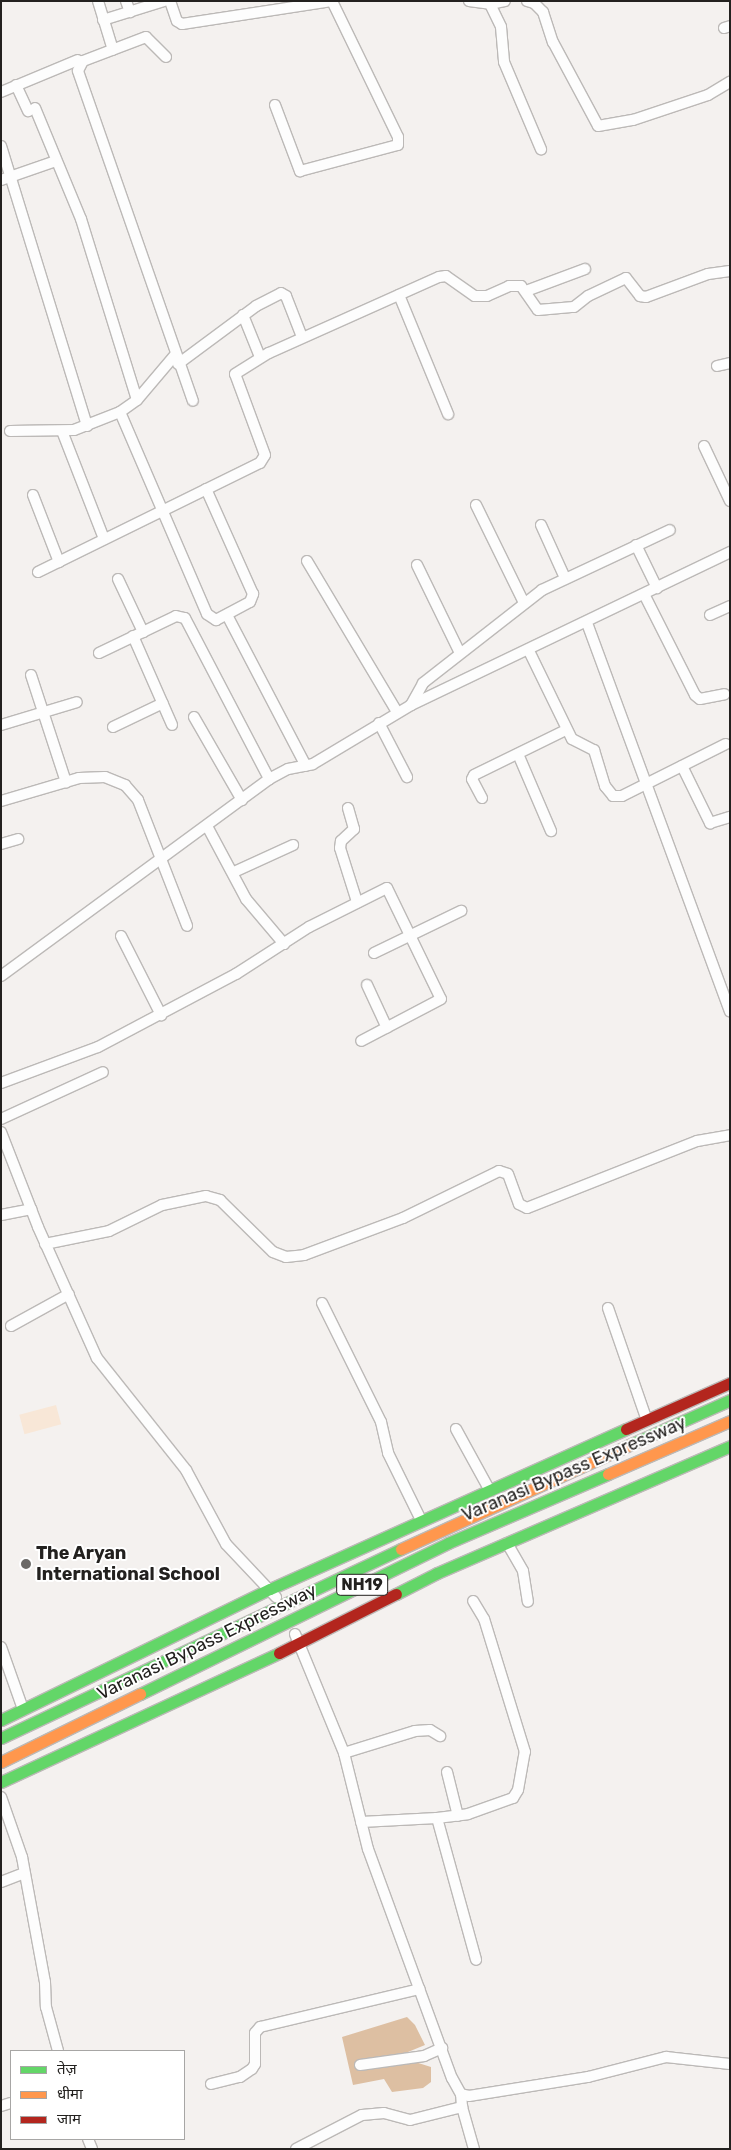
<!DOCTYPE html>
<meta charset="utf-8">
<style>
body{margin:0}
#map{position:relative;width:731px;height:2150px;overflow:hidden;background:#f4f1ef;font-family:Rubik,"Noto Sans Devanagari",sans-serif}
div>[style]{position:absolute}
[style*='--x']{left:calc(var(--x)*1px);top:calc(var(--y)*1px);width:calc(var(--w)*1px);rotate:calc(var(--a)*1deg)}
.green>*{inset:0;background:#f8e7d7;transform-origin:0 0}
.water>*{inset:0;background:#ddbfa2}
.roads{filter:drop-shadow(1px 0 #bcb9b7) drop-shadow(-1px 0 #bcb9b7) drop-shadow(0 1px #bcb9b7) drop-shadow(0 -1px #bcb9b7)}
.street>*{height:10px;margin:-5px;padding:0 5px;transform-origin:5px;border-radius:5px;background:#fdfdfd}
.fast>*{height:11px;margin:-5.5px;padding:0 5.5px;transform-origin:5.5px;border-radius:5.5px;background:#63d668}
.slow>*{height:11px;margin:-5.5px;padding:0 5.5px;transform-origin:5.5px;border-radius:5.5px;background:#ff974d}
.jam>*{height:11px;margin:-5.5px;padding:0 5.5px;transform-origin:5.5px;border-radius:5.5px;background:#b3261e}
.dots>*{width:14px;height:14px;translate:-50% -50%;box-sizing:border-box;border:2px solid #fff;border-radius:50%}
span{translate:-50% -50%;white-space:nowrap;text-align:center;line-height:1.15;-webkit-text-stroke:4px #fff;paint-order:stroke}
.shield-label span{padding:1px 4px;background:#fff;border:1px solid;border-radius:4px;-webkit-text-stroke-width:0}
.shield-label{font-size:16px;color:#23211f;font-weight:700}
.street-label{font-size:18px;color:#23211f}
.poi-label{font-size:18px;color:#23211f;font-weight:700}
.left{translate:0 -50%;text-align:left}
.frame{position:absolute;inset:0;border:2px solid #23211f;pointer-events:none}
.legend{position:absolute;left:10px;top:2050px;width:175px;height:90px;box-sizing:border-box;background:#fff;border:1px solid #a7a6a5;margin:0;padding:6px 9px;list-style:none;font-size:15px;color:#23211f}
.legend li{display:flex;align-items:center;gap:10px;height:25px}
.legend b{width:25px;border:1px solid #a7a6a5}
</style>
<div id="map">
<div class="green">
<i style="left:56px;top:1405px;width:20px;height:38px;rotate:75deg"></i>
</div>
<div class="water">
<i style="clip-path:polygon(407px 2017px,415px 2025px,425px 2045px,408px 2052px,412px 2061px,431px 2067px,431px 2082px,423px 2088px,392px 2092px,384px 2079px,353px 2085px,342px 2037px)"></i>
</div>
<div class="roads">
<div class="street">
<i style="--x:98;--y:1;--w:51;--a:73"></i>
<i style="--x:126;--y:1;--w:12;--a:70"></i>
<i style="--x:170;--y:1;--w:21;--a:71"></i>
<i style="--x:177;--y:21;--w:6;--a:31"></i>
<i style="--x:182;--y:24;--w:153;--a:-8.7"></i>
<i style="--x:469;--y:1;--w:21;--a:8"></i>
<i style="--x:490;--y:4;--w:15;--a:-11"></i>
<i style="--x:527;--y:1;--w:7;--a:16"></i>
<i style="--x:534;--y:3;--w:13;--a:45"></i>
<i style="--x:543;--y:12;--w:32;--a:72"></i>
<i style="--x:553;--y:42;--w:95;--a:61.8"></i>
<i style="--x:598;--y:126;--w:36;--a:-10"></i>
<i style="--x:633;--y:120;--w:79;--a:-18.4"></i>
<i style="--x:708;--y:95;--w:26;--a:-31"></i>
<i style="--x:490;--y:4;--w:25;--a:64"></i>
<i style="--x:501;--y:27;--w:35;--a:85"></i>
<i style="--x:504;--y:62;--w:95;--a:67"></i>
<i style="--x:103;--y:20;--w:64;--a:-17.3"></i>
<i style="--x:724;--y:28;--w:6;--a:-18"></i>
<i style="--x:166;--y:57;--w:28;--a:-135"></i>
<i style="--x:146;--y:37;--w:67;--a:159.1"></i>
<i style="--x:83;--y:61;--w:11;--a:117"></i>
<i style="--x:78;--y:71;--w:349;--a:70.8"></i>
<i style="--x:16;--y:85;--w:29;--a:65"></i>
<i style="--x:1;--y:92;--w:83;--a:-22.6"></i>
<i style="--x:275;--y:105;--w:71;--a:69.3"></i>
<i style="--x:300;--y:171;--w:101;--a:-14.9"></i>
<i style="--x:398;--y:145;--w:8;--a:-90"></i>
<i style="--x:398;--y:137;--w:151;--a:-115.9"></i>
<i style="--x:35;--y:108;--w:120;--a:67.5"></i>
<i style="--x:81;--y:219;--w:189;--a:72.8"></i>
<i style="--x:1;--y:146;--w:293;--a:72.9"></i>
<i style="--x:1;--y:180;--w:58;--a:-19.1"></i>
<i style="--x:526;--y:291;--w:63;--a:-20.4"></i>
<i style="--x:399;--y:295;--w:129;--a:67.6"></i>
<i style="--x:243;--y:315;--w:45;--a:68"></i>
<i style="--x:175;--y:355;--w:59;--a:130.2"></i>
<i style="--x:137;--y:400;--w:21;--a:145"></i>
<i style="--x:120;--y:412;--w:220;--a:66.7"></i>
<i style="--x:207;--y:614;--w:11;--a:34"></i>
<i style="--x:216;--y:620;--w:38;--a:-28"></i>
<i style="--x:250;--y:602;--w:9;--a:-69"></i>
<i style="--x:253;--y:594;--w:115;--a:-114.1"></i>
<i style="--x:178;--y:364;--w:97;--a:-36.6"></i>
<i style="--x:256;--y:306;--w:28;--a:-27"></i>
<i style="--x:281;--y:293;--w:6;--a:31"></i>
<i style="--x:286;--y:296;--w:44;--a:68.7"></i>
<i style="--x:717;--y:366;--w:13;--a:-13"></i>
<i style="--x:10;--y:431;--w:64;--a:-0.9"></i>
<i style="--x:74;--y:430;--w:49;--a:-21.4"></i>
<i style="--x:62;--y:431;--w:116;--a:68.7"></i>
<i style="--x:704;--y:446;--w:61;--a:64.7"></i>
<i style="--x:33;--y:495;--w:72;--a:68.8"></i>
<i style="--x:476;--y:505;--w:109;--a:63.9"></i>
<i style="--x:541;--y:525;--w:58;--a:65.6"></i>
<i style="--x:636;--y:545;--w:48;--a:64"></i>
<i style="--x:307;--y:561;--w:176;--a:59.2"></i>
<i style="--x:417;--y:565;--w:98;--a:64"></i>
<i style="--x:38;--y:572;--w:247;--a:-26.2"></i>
<i style="--x:260;--y:463;--w:9;--a:-58"></i>
<i style="--x:265;--y:455;--w:86;--a:-110.3"></i>
<i style="--x:235;--y:374;--w:40;--a:-32"></i>
<i style="--x:269;--y:353;--w:186;--a:-24.1"></i>
<i style="--x:439;--y:277;--w:7;--a:-8"></i>
<i style="--x:446;--y:276;--w:35;--a:35"></i>
<i style="--x:475;--y:296;--w:12;--a:0"></i>
<i style="--x:487;--y:296;--w:24;--a:-24"></i>
<i style="--x:509;--y:286;--w:12;--a:0"></i>
<i style="--x:521;--y:286;--w:29;--a:55"></i>
<i style="--x:538;--y:310;--w:36;--a:-5"></i>
<i style="--x:574;--y:307;--w:18;--a:-38"></i>
<i style="--x:588;--y:296;--w:42;--a:-25.3"></i>
<i style="--x:626;--y:278;--w:23;--a:52"></i>
<i style="--x:640;--y:296;--w:6;--a:9"></i>
<i style="--x:646;--y:297;--w:66;--a:-20.4"></i>
<i style="--x:708;--y:274;--w:22;--a:-8"></i>
<i style="--x:118;--y:579;--w:59;--a:64.7"></i>
<i style="--x:644;--y:594;--w:113;--a:63.2"></i>
<i style="--x:695;--y:695;--w:6;--a:39"></i>
<i style="--x:700;--y:699;--w:25;--a:-11"></i>
<i style="--x:227;--y:615;--w:170;--a:62.4"></i>
<i style="--x:710;--y:615;--w:22;--a:-24"></i>
<i style="--x:587;--y:623;--w:414;--a:69.8"></i>
<i style="--x:133;--y:636;--w:97;--a:66.3"></i>
<i style="--x:529;--y:651;--w:98;--a:64"></i>
<i style="--x:572;--y:739;--w:25;--a:27"></i>
<i style="--x:594;--y:750;--w:38;--a:73"></i>
<i style="--x:605;--y:786;--w:13;--a:51"></i>
<i style="--x:613;--y:796;--w:9;--a:0"></i>
<i style="--x:622;--y:796;--w:116;--a:-26.6"></i>
<i style="--x:99;--y:653;--w:85;--a:-25.7"></i>
<i style="--x:176;--y:616;--w:9;--a:13"></i>
<i style="--x:185;--y:618;--w:182;--a:62.4"></i>
<i style="--x:31;--y:675;--w:113;--a:71.9"></i>
<i style="--x:411;--y:705;--w:25;--a:-61"></i>
<i style="--x:423;--y:683;--w:151;--a:-38"></i>
<i style="--x:542;--y:590;--w:141;--a:-25.1"></i>
<i style="--x:194;--y:717;--w:96;--a:60"></i>
<i style="--x:379;--y:723;--w:61;--a:62.6"></i>
<i style="--x:1;--y:725;--w:79;--a:-16.8"></i>
<i style="--x:113;--y:727;--w:55;--a:-25.6"></i>
<i style="--x:518;--y:754;--w:84;--a:66.8"></i>
<i style="--x:682;--y:766;--w:64;--a:63.8"></i>
<i style="--x:710;--y:823;--w:21;--a:-17"></i>
<i style="--x:482;--y:798;--w:21;--a:-118"></i>
<i style="--x:472;--y:779;--w:4;--a:-63"></i>
<i style="--x:474;--y:775;--w:102;--a:-26.1"></i>
<i style="--x:1;--y:801;--w:81;--a:-16.4"></i>
<i style="--x:79;--y:778;--w:26;--a:-2"></i>
<i style="--x:105;--y:777;--w:22;--a:22"></i>
<i style="--x:125;--y:785;--w:20;--a:49"></i>
<i style="--x:138;--y:800;--w:135;--a:68.7"></i>
<i style="--x:348;--y:808;--w:22;--a:74"></i>
<i style="--x:354;--y:829;--w:18;--a:137"></i>
<i style="--x:341;--y:841;--w:7;--a:98"></i>
<i style="--x:340;--y:848;--w:57;--a:72.5"></i>
<i style="--x:207;--y:826;--w:83;--a:61.9"></i>
<i style="--x:246;--y:899;--w:59;--a:49.8"></i>
<i style="--x:1;--y:844;--w:18;--a:-16"></i>
<i style="--x:234;--y:872;--w:65;--a:-24.6"></i>
<i style="--x:121;--y:936;--w:89;--a:63.1"></i>
<i style="--x:374;--y:953;--w:97;--a:-25.8"></i>
<i style="--x:1;--y:976;--w:333;--a:-36.3"></i>
<i style="--x:269;--y:779;--w:21;--a:-28"></i>
<i style="--x:288;--y:769;--w:25;--a:-11"></i>
<i style="--x:313;--y:764;--w:114;--a:-31"></i>
<i style="--x:411;--y:705;--w:354;--a:-25.6"></i>
<i style="--x:367;--y:985;--w:47;--a:65.1"></i>
<i style="--x:1;--y:1083;--w:103;--a:-20.4"></i>
<i style="--x:98;--y:1047;--w:156;--a:-27.9"></i>
<i style="--x:236;--y:974;--w:87;--a:-32.8"></i>
<i style="--x:309;--y:927;--w:87;--a:-26.6"></i>
<i style="--x:387;--y:888;--w:123;--a:64.1"></i>
<i style="--x:441;--y:999;--w:90;--a:152.3"></i>
<i style="--x:1;--y:1119;--w:112;--a:-24.7"></i>
<i style="--x:1;--y:1132;--w:102;--a:68.7"></i>
<i style="--x:38;--y:1227;--w:144;--a:65.8"></i>
<i style="--x:97;--y:1358;--w:143;--a:51.5"></i>
<i style="--x:186;--y:1470;--w:84;--a:61.6"></i>
<i style="--x:226;--y:1544;--w:73;--a:46.7"></i>
<i style="--x:1;--y:1215;--w:31;--a:-11"></i>
<i style="--x:45;--y:1244;--w:65;--a:-11.5"></i>
<i style="--x:109;--y:1231;--w:59;--a:-26.1"></i>
<i style="--x:162;--y:1205;--w:45;--a:-11.6"></i>
<i style="--x:206;--y:1196;--w:15;--a:16"></i>
<i style="--x:220;--y:1200;--w:74;--a:44.5"></i>
<i style="--x:273;--y:1252;--w:14;--a:21"></i>
<i style="--x:286;--y:1257;--w:18;--a:-6"></i>
<i style="--x:304;--y:1255;--w:106;--a:-20.5"></i>
<i style="--x:403;--y:1218;--w:107;--a:-26.1"></i>
<i style="--x:499;--y:1171;--w:9;--a:18"></i>
<i style="--x:508;--y:1174;--w:32;--a:70"></i>
<i style="--x:519;--y:1204;--w:9;--a:27"></i>
<i style="--x:527;--y:1208;--w:183;--a:-21.5"></i>
<i style="--x:697;--y:1141;--w:34;--a:-10"></i>
<i style="--x:322;--y:1303;--w:133;--a:63.6"></i>
<i style="--x:381;--y:1422;--w:32;--a:77"></i>
<i style="--x:388;--y:1453;--w:75;--a:63.8"></i>
<i style="--x:608;--y:1308;--w:116;--a:70.9"></i>
<i style="--x:11;--y:1326;--w:66;--a:-28.9"></i>
<i style="--x:456;--y:1429;--w:68;--a:61.2"></i>
<i style="--x:507;--y:1543;--w:32;--a:60"></i>
<i style="--x:523;--y:1571;--w:31;--a:81"></i>
<i style="--x:295;--y:1634;--w:129;--a:67.6"></i>
<i style="--x:344;--y:1753;--w:99;--a:76"></i>
<i style="--x:368;--y:1849;--w:244;--a:69.9"></i>
<i style="--x:452;--y:2078;--w:18;--a:61"></i>
<i style="--x:461;--y:2094;--w:8;--a:14"></i>
<i style="--x:469;--y:2096;--w:121;--a:-9.1"></i>
<i style="--x:588;--y:2077;--w:81;--a:-14.4"></i>
<i style="--x:666;--y:2057;--w:64;--a:6.2"></i>
<i style="--x:1;--y:1647;--w:66;--a:70.5"></i>
<i style="--x:344;--y:1753;--w:74;--a:-17.2"></i>
<i style="--x:415;--y:1731;--w:15;--a:-4"></i>
<i style="--x:430;--y:1730;--w:12;--a:31"></i>
<i style="--x:447;--y:1772;--w:45;--a:76"></i>
<i style="--x:1;--y:1797;--w:64;--a:70.7"></i>
<i style="--x:22;--y:1857;--w:127;--a:79.6"></i>
<i style="--x:45;--y:1982;--w:25;--a:88"></i>
<i style="--x:46;--y:2007;--w:46;--a:74.7"></i>
<i style="--x:437;--y:1818;--w:31;--a:-7"></i>
<i style="--x:468;--y:1814;--w:48;--a:-19.6"></i>
<i style="--x:513;--y:1798;--w:9;--a:-58"></i>
<i style="--x:518;--y:1790;--w:39;--a:-80"></i>
<i style="--x:525;--y:1752;--w:139;--a:-107.1"></i>
<i style="--x:484;--y:1619;--w:21;--a:-121"></i>
<i style="--x:361;--y:1822;--w:76;--a:-3"></i>
<i style="--x:437;--y:1818;--w:147;--a:74.6"></i>
<i style="--x:1;--y:1882;--w:25;--a:-21"></i>
<i style="--x:360;--y:2065;--w:65;--a:-8"></i>
<i style="--x:424;--y:2056;--w:20;--a:-24"></i>
<i style="--x:211;--y:2084;--w:30;--a:-14"></i>
<i style="--x:240;--y:2077;--w:14;--a:-34"></i>
<i style="--x:252;--y:2069;--w:6;--a:-59"></i>
<i style="--x:255;--y:2064;--w:31;--a:-90"></i>
<i style="--x:255;--y:2033;--w:8;--a:-50"></i>
<i style="--x:260;--y:2027;--w:164;--a:-13.4"></i>
<i style="--x:1;--y:2106;--w:10;--a:-17"></i>
<i style="--x:462;--y:2107;--w:44;--a:74.1"></i>
<i style="--x:88;--y:2139;--w:11;--a:68"></i>
<i style="--x:296;--y:2149;--w:74;--a:-27.3"></i>
<i style="--x:362;--y:2115;--w:22;--a:-5"></i>
<i style="--x:384;--y:2113;--w:27;--a:15"></i>
<i style="--x:410;--y:2120;--w:54;--a:-14"></i>
<i style="--x:462;--y:2107;--w:13;--a:-94"></i>
</div>
<div class="fast">
<i style="--x:629;--y:1445;--w:111;--a:-24"></i>
<i style="--x:396;--y:1594;--w:46;--a:-27.1"></i>
<i style="--x:437;--y:1573;--w:319;--a:-23.4"></i>
<i style="--x:140;--y:1694;--w:343;--a:-26.1"></i>
<i style="--x:448;--y:1543;--w:174;--a:-23.3"></i>
<i style="--x:1;--y:1720;--w:299;--a:-26"></i>
<i style="--x:270;--y:1589;--w:390;--a:-24.2"></i>
<i style="--x:1;--y:1738;--w:442;--a:-25.3"></i>
<i style="--x:1;--y:1782;--w:306;--a:-24.9"></i>
</div>
<div class="slow">
<i style="--x:608;--y:1474;--w:133;--a:-23.5"></i>
<i style="--x:401;--y:1549;--w:251;--a:-24.5"></i>
<i style="--x:1;--y:1762;--w:155;--a:-26.1"></i>
</div>
<div class="jam">
<i style="--x:626;--y:1429;--w:114;--a:-23.9"></i>
<i style="--x:279;--y:1653;--w:131;--a:-26.8"></i>
</div>
</div>
<div class="dots">
<i style="left:26px;top:1564px;background:#6c6a68"></i>
</div>
<div class="shield-label">
<span style="left:362px;top:1585px">NH19</span>
</div>
<div class="street-label">
<span style="left:574px;top:1469px;rotate:-23deg">Varanasi Bypass Expressway</span>
<span style="left:207px;top:1642px;rotate:-26deg">Varanasi Bypass Expressway</span>
</div>
<div class="poi-label">
<span class="left" style="left:36px;top:1564px">The Aryan<br>International School</span>
</div>
<div class="frame"></div>
<ul class="legend">
<li><b style="height:6px;background:#63d668"></b>तेज़</li>
<li><b style="height:6px;background:#ff974d"></b>धीमा</li>
<li><b style="height:6px;background:#b3261e"></b>जाम</li>
</ul>
</div>
